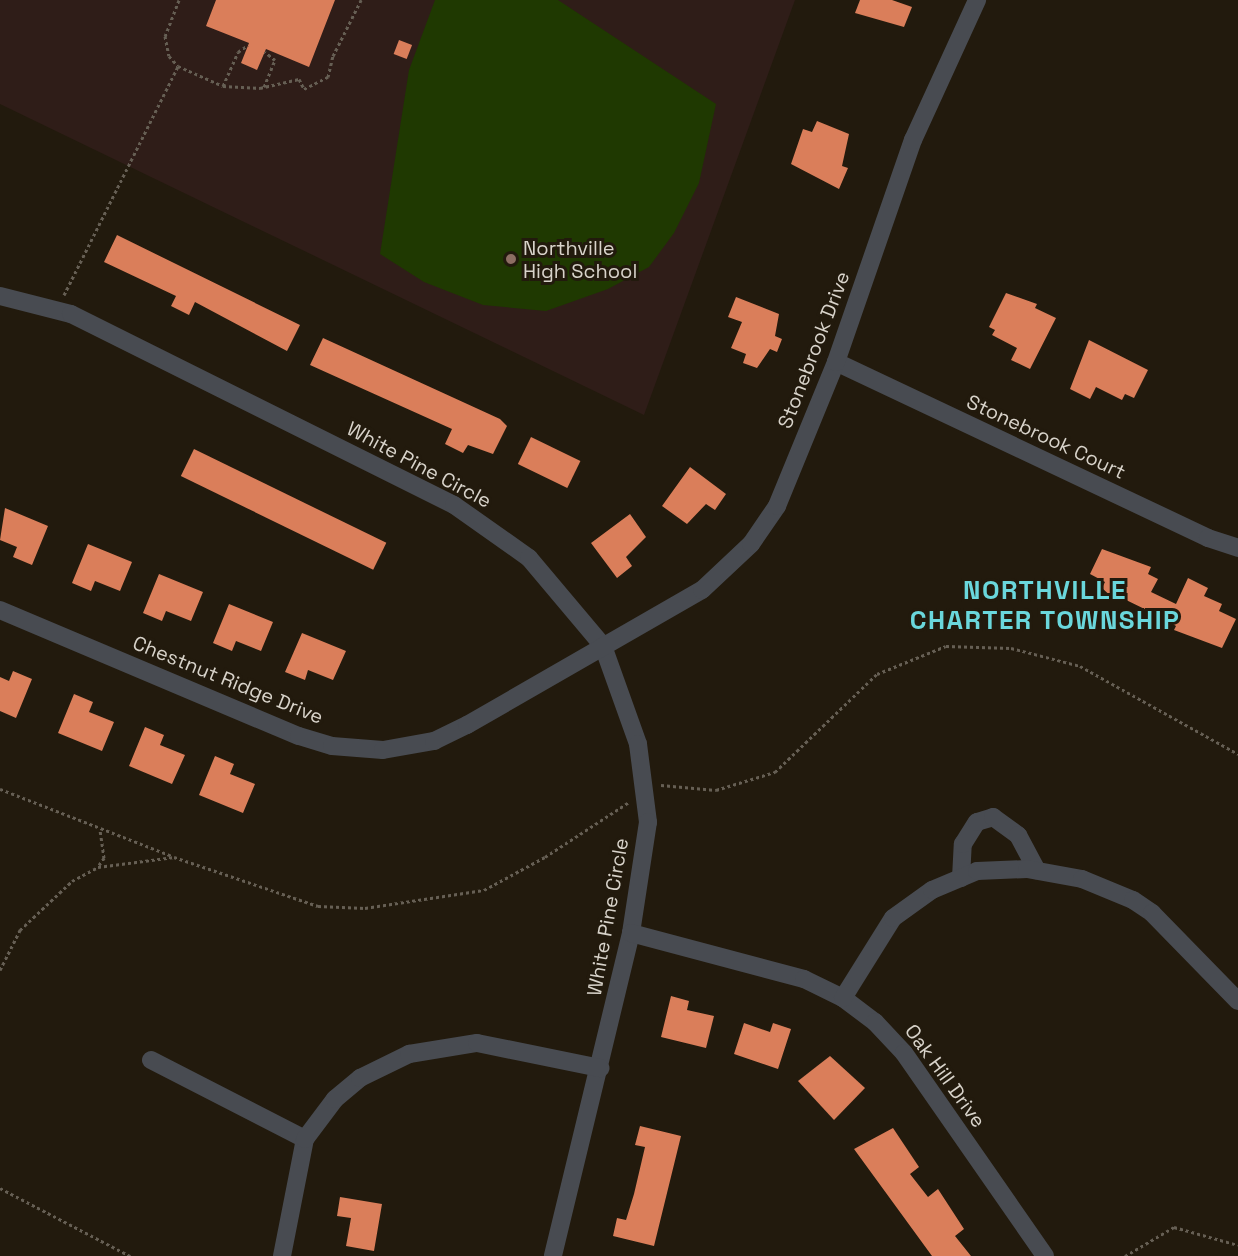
<!DOCTYPE html>
<style>
body{margin:0}
#map{position:relative;width:1238px;height:1256px;overflow:hidden;background:#221a0d;font-family:"Space Grotesk",sans-serif}
div>[style]{position:absolute}
[style*='--x']{left:calc(var(--x)*1px);top:calc(var(--y)*1px);width:calc(var(--w)*1px);rotate:calc(var(--a)*1deg)}
.education>*{inset:0;background:#2f1d18}
.green>*{inset:0;background:#1f3901}
.building>*{inset:0;background:#da7e5a;transform-origin:0 0}
.path>*{height:3px;margin-top:-1.5px;transform-origin:0;background:repeating-linear-gradient(90deg,#665f54 0 3px,transparent 0 6px)}
.minor>*{height:18px;margin:-9px;padding:0 9px;transform-origin:9px;border-radius:9px;background:#484b51}
.dots>*{width:16px;height:16px;translate:-50% -50%;box-sizing:border-box;border:3px solid #221a0d;border-radius:50%}
span{translate:-50% -50%;white-space:nowrap;text-align:center;line-height:1.15;-webkit-text-stroke:6px #221a0d;paint-order:stroke}
.poi-label{font-size:20px;color:#d8d3ca}
.left{translate:0 -50%;text-align:left}
.street-label{font-size:20px;color:#d8d3ca}
.district-label{font-size:26px;color:#6ad7dc;font-weight:700;letter-spacing:1.5px}
</style>
<div id="map">
<div class="education">
<i style="clip-path:polygon(0 0,795px 0,644px 415px,0 104px)"></i>
</div>
<div class="green">
<i style="clip-path:polygon(435px 0,558px 0,716px 104px,699px 183px,674px 233px,649px 267px,608px 289px,546px 311px,483px 305px,424px 282px,380px 254px,409px 70px)"></i>
</div>
<div class="building">
<i style="clip-path:polygon(216px 0,335px 0,309px 67px,266px 49px,257px 70px,241px 63px,249px 43px,206px 26px)"></i>
<i style="clip-path:polygon(860px 0,892px 0,912px 7px,904px 27px,855px 13px)"></i>
<i style="left:399px;top:40px;width:14px;height:15px;rotate:21deg"></i>
<i style="clip-path:polygon(817px 121px,849px 134px,842px 166px,848px 168px,839px 189px,791px 164px,803px 129px,812px 132px)"></i>
<i style="clip-path:polygon(117px 235px,300px 325px,287px 351px,195px 302px,189px 315px,171px 306px,176px 296px,104px 262px)"></i>
<i style="clip-path:polygon(1006px 293px,1037px 304px,1035px 308px,1056px 318px,1030px 369px,1011px 360px,1017px 348px,992px 335px,995px 330px,989px 327px)"></i>
<i style="clip-path:polygon(736px 297px,779px 314px,775px 336px,782px 339px,777px 352px,770px 349px,757px 368px,743px 363px,746px 354px,731px 348px,742px 322px,728px 317px)"></i>
<i style="clip-path:polygon(323px 338px,500px 419px,507px 426px,493px 454px,468px 445px,463px 453px,445px 444px,452px 429px,310px 365px)"></i>
<i style="clip-path:polygon(1089px 340px,1148px 370px,1134px 398px,1125px 394px,1122px 400px,1096px 387px,1090px 399px,1070px 389px)"></i>
<i style="left:531px;top:437px;width:55px;height:30px;rotate:26deg"></i>
<i style="left:194px;top:449px;width:214px;height:30px;rotate:26deg"></i>
<i style="clip-path:polygon(690px 467px,726px 494px,715px 510px,706px 504px,687px 524px,662px 506px)"></i>
<i style="clip-path:polygon(5px 508px,48px 526px,32px 565px,13px 557px,17px 547px,0 540px)"></i>
<i style="clip-path:polygon(630px 514px,646px 537px,626px 557px,632px 566px,617px 578px,591px 543px)"></i>
<i style="clip-path:polygon(88px 544px,132px 562px,120px 591px,95px 581px,91px 591px,72px 583px)"></i>
<i style="clip-path:polygon(1102px 549px,1151px 567px,1148px 574px,1158px 579px,1151px 592px,1176px 604px,1188px 578px,1208px 588px,1204px 596px,1222px 604px,1219px 611px,1236px 619px,1222px 648px,1174px 630px,1176px 626px,1163px 618px,1122px 598px,1115px 600px,1102px 588px,1105px 582px,1090px 574px)"></i>
<i style="clip-path:polygon(159px 574px,203px 592px,191px 621px,166px 611px,162px 621px,143px 613px)"></i>
<i style="clip-path:polygon(229px 604px,273px 622px,261px 651px,236px 641px,232px 651px,213px 643px)"></i>
<i style="clip-path:polygon(302px 633px,346px 651px,333px 680px,308px 670px,305px 680px,285px 672px)"></i>
<i style="clip-path:polygon(13px 671px,32px 679px,16px 718px,0 711px,0 677px,9px 681px)"></i>
<i style="clip-path:polygon(74px 694px,93px 702px,89px 712px,114px 722px,102px 751px,58px 733px)"></i>
<i style="clip-path:polygon(145px 727px,164px 735px,160px 745px,185px 755px,172px 784px,129px 766px)"></i>
<i style="clip-path:polygon(215px 756px,234px 764px,230px 774px,255px 784px,243px 813px,199px 795px)"></i>
<i style="clip-path:polygon(671px 996px,689px 1001px,687px 1010px,714px 1016px,706px 1048px,661px 1037px)"></i>
<i style="clip-path:polygon(744px 1023px,770px 1032px,773px 1023px,791px 1029px,778px 1069px,734px 1054px)"></i>
<i style="clip-path:polygon(830px 1056px,865px 1088px,834px 1120px,798px 1081px)"></i>
<i style="clip-path:polygon(640px 1126px,681px 1136px,654px 1246px,613px 1236px,617px 1218px,626px 1220px,634px 1194px,645px 1147px,635px 1145px)"></i>
<i style="clip-path:polygon(893px 1128px,919px 1167px,910px 1174px,928px 1197px,938px 1189px,964px 1229px,955px 1236px,971px 1256px,932px 1256px,854px 1149px)"></i>
<i style="clip-path:polygon(340px 1197px,382px 1204px,374px 1251px,346px 1246px,351px 1218px,337px 1216px)"></i>
</div>
<div class="path">
<i style="--x:179;--y:0;--w:39;--a:111"></i>
<i style="--x:165;--y:36;--w:20;--a:79"></i>
<i style="--x:169;--y:56;--w:13;--a:48"></i>
<i style="--x:178;--y:66;--w:49;--a:24"></i>
<i style="--x:223;--y:86;--w:37;--a:3"></i>
<i style="--x:260;--y:88;--w:40;--a:-13"></i>
<i style="--x:299;--y:79;--w:11;--a:63"></i>
<i style="--x:304;--y:89;--w:27;--a:-27"></i>
<i style="--x:328;--y:77;--w:22;--a:-77"></i>
<i style="--x:333;--y:56;--w:63;--a:-63.4"></i>
<i style="--x:223;--y:86;--w:37;--a:-66"></i>
<i style="--x:238;--y:52;--w:12;--a:-35"></i>
<i style="--x:264;--y:87;--w:29;--a:-68"></i>
<i style="--x:275;--y:60;--w:13;--a:-141"></i>
<i style="--x:64;--y:295;--w:256;--a:-63.5"></i>
<i style="--x:661;--y:785;--w:55;--a:5.2"></i>
<i style="--x:716;--y:790;--w:62;--a:-17"></i>
<i style="--x:775;--y:772;--w:141;--a:-43.9"></i>
<i style="--x:877;--y:674;--w:74;--a:-22.1"></i>
<i style="--x:946;--y:646;--w:65;--a:1.8"></i>
<i style="--x:1011;--y:648;--w:71;--a:14.6"></i>
<i style="--x:1080;--y:666;--w:181;--a:29.1"></i>
<i style="--x:0;--y:789;--w:185;--a:21.3"></i>
<i style="--x:99;--y:865;--w:9;--a:-54"></i>
<i style="--x:104;--y:858;--w:28;--a:-98"></i>
<i style="--x:0;--y:970;--w:45;--a:-63.4"></i>
<i style="--x:20;--y:930;--w:71;--a:-43.3"></i>
<i style="--x:72;--y:881;--w:30;--a:-28"></i>
<i style="--x:98;--y:867;--w:77;--a:-7.5"></i>
<i style="--x:174;--y:857;--w:152;--a:18.8"></i>
<i style="--x:318;--y:906;--w:47;--a:2.4"></i>
<i style="--x:365;--y:908;--w:120;--a:-8.6"></i>
<i style="--x:484;--y:890;--w:69;--a:-28.4"></i>
<i style="--x:545;--y:857;--w:100;--a:-33.2"></i>
<i style="--x:0;--y:1188;--w:147;--a:27.6"></i>
<i style="--x:1125;--y:1256;--w:57;--a:-30.6"></i>
<i style="--x:1174;--y:1227;--w:66;--a:15.7"></i>
</div>
<div class="minor">
<i style="--x:0;--y:296;--w:73;--a:14.2"></i>
<i style="--x:71;--y:314;--w:428;--a:26.5"></i>
<i style="--x:454;--y:505;--w:92;--a:35.2"></i>
<i style="--x:529;--y:558;--w:115;--a:49.9"></i>
<i style="--x:603;--y:646;--w:104;--a:70.3"></i>
<i style="--x:638;--y:744;--w:79;--a:82.7"></i>
<i style="--x:648;--y:822;--w:112;--a:98.7"></i>
<i style="--x:631;--y:933;--w:332;--a:103.6"></i>
<i style="--x:836;--y:362;--w:412;--a:25.3"></i>
<i style="--x:1208;--y:538;--w:32;--a:18"></i>
<i style="--x:0;--y:610;--w:324;--a:22.9"></i>
<i style="--x:299;--y:736;--w:34;--a:17"></i>
<i style="--x:332;--y:746;--w:51;--a:4.5"></i>
<i style="--x:383;--y:750;--w:52;--a:-10"></i>
<i style="--x:434;--y:741;--w:37;--a:-26"></i>
<i style="--x:467;--y:725;--w:271;--a:-29.9"></i>
<i style="--x:702;--y:590;--w:67;--a:-43.2"></i>
<i style="--x:751;--y:544;--w:46;--a:-55.6"></i>
<i style="--x:777;--y:506;--w:156;--a:-67.7"></i>
<i style="--x:836;--y:362;--w:235;--a:-70.9"></i>
<i style="--x:913;--y:140;--w:154;--a:-65.4"></i>
<i style="--x:961;--y:878;--w:34;--a:-87"></i>
<i style="--x:963;--y:844;--w:26;--a:-58"></i>
<i style="--x:977;--y:822;--w:17;--a:-17"></i>
<i style="--x:993;--y:817;--w:31;--a:36"></i>
<i style="--x:1018;--y:835;--w:40;--a:62"></i>
<i style="--x:631;--y:933;--w:179;--a:14.9"></i>
<i style="--x:804;--y:979;--w:43;--a:26"></i>
<i style="--x:843;--y:998;--w:40;--a:37"></i>
<i style="--x:875;--y:1022;--w:42;--a:46.9"></i>
<i style="--x:904;--y:1053;--w:247;--a:55.2"></i>
<i style="--x:843;--y:998;--w:94;--a:-58"></i>
<i style="--x:893;--y:918;--w:48;--a:-35.7"></i>
<i style="--x:932;--y:890;--w:49;--a:-22.9"></i>
<i style="--x:977;--y:871;--w:50;--a:-2.3"></i>
<i style="--x:1027;--y:869;--w:56;--a:10.3"></i>
<i style="--x:1082;--y:879;--w:55;--a:22.4"></i>
<i style="--x:1133;--y:900;--w:23;--a:34"></i>
<i style="--x:1152;--y:913;--w:123;--a:45.7"></i>
<i style="--x:151;--y:1060;--w:173;--a:27.2"></i>
<i style="--x:282;--y:1256;--w:119;--a:-78.9"></i>
<i style="--x:305;--y:1139;--w:50;--a:-53.1"></i>
<i style="--x:335;--y:1099;--w:33;--a:-40"></i>
<i style="--x:360;--y:1078;--w:55;--a:-26.1"></i>
<i style="--x:409;--y:1054;--w:69;--a:-9.2"></i>
<i style="--x:477;--y:1043;--w:126;--a:11.5"></i>
</div>
<div class="dots">
<i style="left:511px;top:259px;background:#8d6e63"></i>
</div>
<div class="poi-label">
<span class="left" style="left:523px;top:260px">Northville<br>High School</span>
</div>
<div class="street-label">
<span style="left:814px;top:350px;rotate:-69deg">Stonebrook Drive</span>
<span style="left:1046px;top:437px;rotate:25deg">Stonebrook Court</span>
<span style="left:419px;top:465px;rotate:28deg">White Pine Circle</span>
<span style="left:228px;top:680px;rotate:22deg">Chestnut Ridge Drive</span>
<span style="left:608px;top:917px;rotate:-80deg">White Pine Circle</span>
<span style="left:945px;top:1076px;rotate:54deg">Oak Hill Drive</span>
</div>
<div class="district-label">
<span style="left:1045px;top:606px">NORTHVILLE<br>CHARTER TOWNSHIP</span>
</div>
</div>
